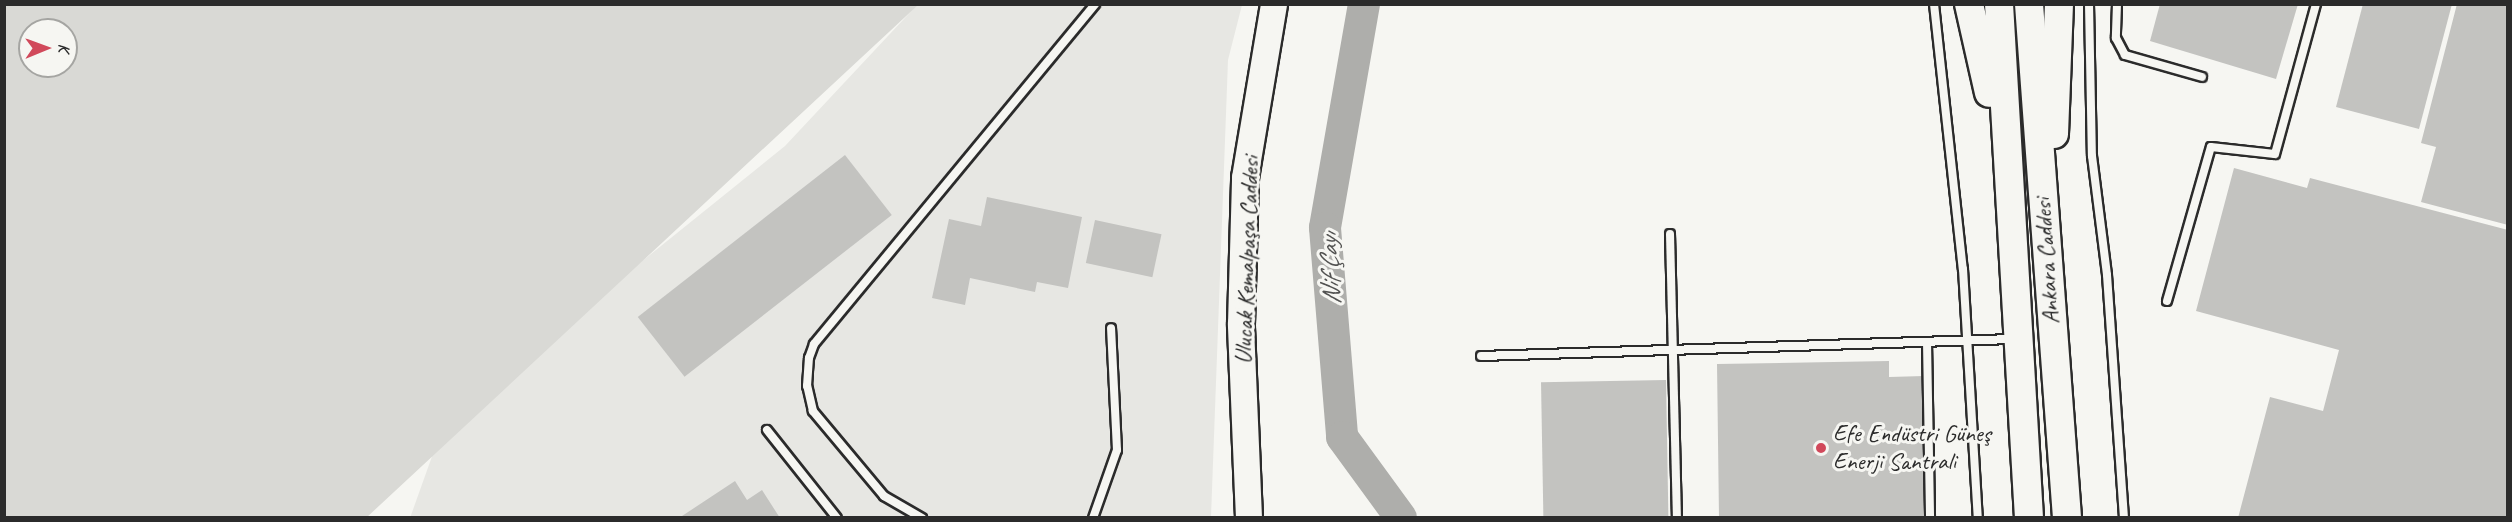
<!DOCTYPE html>
<meta charset="utf-8">
<style>
body{margin:0}
#map{position:relative;width:2512px;height:522px;overflow:hidden;background:#f6f6f2;font-family:Caveat,sans-serif}
div>[style]{position:absolute}
[style*='--x']{left:calc(var(--x)*1px);top:calc(var(--y)*1px);width:calc(var(--w)*1px);rotate:calc(var(--a)*1deg)}
.built>*{inset:0;background:#e7e7e3}
.green>*{inset:0;background:#d9d9d5}
.river>*{height:32px;margin:-16px;padding:0 16px;transform-origin:16px;border-radius:16px;background:#aeaeab}
.building>*{inset:0;background:#c3c3c0;transform-origin:0 0}
.roads{filter:drop-shadow(2px 0 #2b2b2b) drop-shadow(-2px 0 #2b2b2b) drop-shadow(0 2px #2b2b2b) drop-shadow(0 -2px #2b2b2b)}
.lane>*{height:8px;margin:-4px;padding:0 4px;transform-origin:4px;border-radius:4px;background:#f6f6f2}
.primary>*{height:26px;margin:-13px;padding:0 13px;transform-origin:13px;border-radius:13px;background:#f6f6f2}
.highway>*{height:28px;margin:-14px;padding:0 14px;transform-origin:14px;border-radius:14px;background:#f6f6f2}
.dots>*{width:16px;height:16px;translate:-50% -50%;box-sizing:border-box;border:3px solid #f6f6f2;border-radius:50%}
span{translate:-50% -50%;white-space:nowrap;text-align:center;line-height:1.15;-webkit-text-stroke:6px #f6f6f2;paint-order:stroke}
.street-label{font-size:24px;color:#2b2b2b}
.poi-label{font-size:24px;color:#2b2b2b}
.left{translate:0 -50%;text-align:left}
.water-label{font-size:26px;color:#525251;font-style:italic}
.frame{position:absolute;inset:0;border:6px solid #2b2b2b;pointer-events:none}
.north{position:absolute;left:18px;top:18px;width:60px;height:60px;box-sizing:border-box;background:#f6f6f2;border:2px solid #a5a5a2;border-radius:50%;rotate:89deg;font-size:16px;font-weight:700;line-height:24px;text-align:center;color:#2b2b2b}
.north::after{content:'';display:block;margin:auto;width:21px;height:27px;background:#d1495b;clip-path:polygon(50% 0,100% 100%,50% 72%,0 100%)}
</style>
<div id="map">
<div class="built">
<i style="clip-path:polygon(917px 5px,1242px 5px,1228px 60px,1211px 517px,410px 518px,445px 420px,785px 146px)"></i>
</div>
<div class="green">
<i style="clip-path:polygon(evenodd,4px 5px,5px 4px,918px 5px,366px 518px,5px 517px,4px 5px,30px 30px,66px 30px,66px 66px,30px 66px,30px 30px)"></i>
</div>
<div class="river">
<i style="--x:1364;--y:4;--w:227;--a:99.9"></i>
<i style="--x:1325;--y:228;--w:210;--a:85.3"></i>
<i style="--x:1342;--y:437;--w:100;--a:53.9"></i>
</div>
<div class="building">
<i style="clip-path:polygon(2160px 4px,2298px 4px,2276px 79px,2150px 41px)"></i>
<i style="clip-path:polygon(2363px 4px,2452px 4px,2419px 129px,2336px 107px)"></i>
<i style="clip-path:polygon(2457px 4px,2508px 4px,2508px 225px,2421px 202px,2436px 147px,2421px 143px)"></i>
<i style="left:845px;top:155px;width:76px;height:263px;rotate:52deg"></i>
<i style="clip-path:polygon(2234px 168px,2307px 188px,2310px 178px,2508px 230px,2508px 518px,2238px 518px,2270px 397px,2323px 411px,2339px 350px,2196px 311px)"></i>
<i style="clip-path:polygon(987px 197px,1082px 217px,1068px 288px,1037px 282px,1035px 292px,970px 278px,965px 305px,932px 298px,949px 219px,981px 226px)"></i>
<i style="left:1095px;top:220px;width:68px;height:44px;rotate:12deg"></i>
<i style="clip-path:polygon(1889px 361px,1889px 377px,1924px 376px,1926px 518px,1719px 518px,1717px 364px)"></i>
<i style="left:1666px;top:380px;width:138px;height:125px;rotate:89deg"></i>
<i style="clip-path:polygon(735px 481px,747px 500px,762px 490px,780px 518px,679px 518px)"></i>
</div>
<div class="roads">
<div class="lane">
<i style="--x:1934;--y:4;--w:267;--a:83.8"></i>
<i style="--x:1963;--y:269;--w:249;--a:86.6"></i>
<i style="--x:2089;--y:4;--w:152;--a:88.9"></i>
<i style="--x:2092;--y:156;--w:120;--a:82.8"></i>
<i style="--x:2107;--y:275;--w:244;--a:86"></i>
<i style="--x:2117;--y:4;--w:34;--a:92"></i>
<i style="--x:2116;--y:38;--w:19;--a:62"></i>
<i style="--x:2125;--y:55;--w:80;--a:15.9"></i>
<i style="--x:1670;--y:234;--w:284;--a:88.6"></i>
<i style="--x:2167;--y:301;--w:160;--a:-74.1"></i>
<i style="--x:2211;--y:147;--w:64;--a:6.2"></i>
<i style="--x:2275;--y:154;--w:156;--a:-74.7"></i>
<i style="--x:1927;--y:342;--w:176;--a:89"></i>
<i style="--x:1481;--y:356;--w:531;--a:-1.83"></i>
<i style="--x:767;--y:430;--w:112;--a:51.5"></i>
<i style="--x:922;--y:518;--w:44;--a:-149.9"></i>
<i style="--x:884;--y:496;--w:111;--a:-129.9"></i>
<i style="--x:813;--y:411;--w:26;--a:-103"></i>
<i style="--x:807;--y:386;--w:28;--a:-86"></i>
<i style="--x:809;--y:358;--w:15;--a:-70"></i>
<i style="--x:814;--y:344;--w:441;--a:-50.4"></i>
<i style="--x:1093;--y:518;--w:72;--a:-70.6"></i>
<i style="--x:1117;--y:450;--w:122;--a:-92.8"></i>
</div>
<div class="primary">
<i style="--x:1249;--y:518;--w:194;--a:-92.4"></i>
<i style="--x:1241;--y:324;--w:146;--a:-88.4"></i>
<i style="--x:1245;--y:178;--w:176;--a:-80.5"></i>
</div>
<div class="highway">
<i style="--x:1969;--y:4;--w:91;--a:77.3"></i>
<i style="--x:1999;--y:4;--w:515;--a:86.66"></i>
<i style="--x:2029;--y:4;--w:515;--a:85.77"></i>
<i style="--x:2054;--y:134;--w:130;--a:-87.8"></i>
</div>
</div>
<div class="dots">
<i style="left:1821px;top:448px;background:#d1495b"></i>
</div>
<div class="street-label">
<span style="left:1247px;top:260px;rotate:-88deg">Ulucak Kemalpaşa Caddesi</span>
<span style="left:2047px;top:261px;rotate:-94deg">Ankara Caddesi</span>
</div>
<div class="poi-label">
<span class="left" style="left:1833px;top:448px">Efe Endüstri Güneş<br>Enerji Santrali</span>
</div>
<div class="water-label">
<span style="left:1330px;top:269px;rotate:-93deg">Nif Çayı</span>
</div>
<div class="frame"></div>
<div class="north">K</div>
</div>
